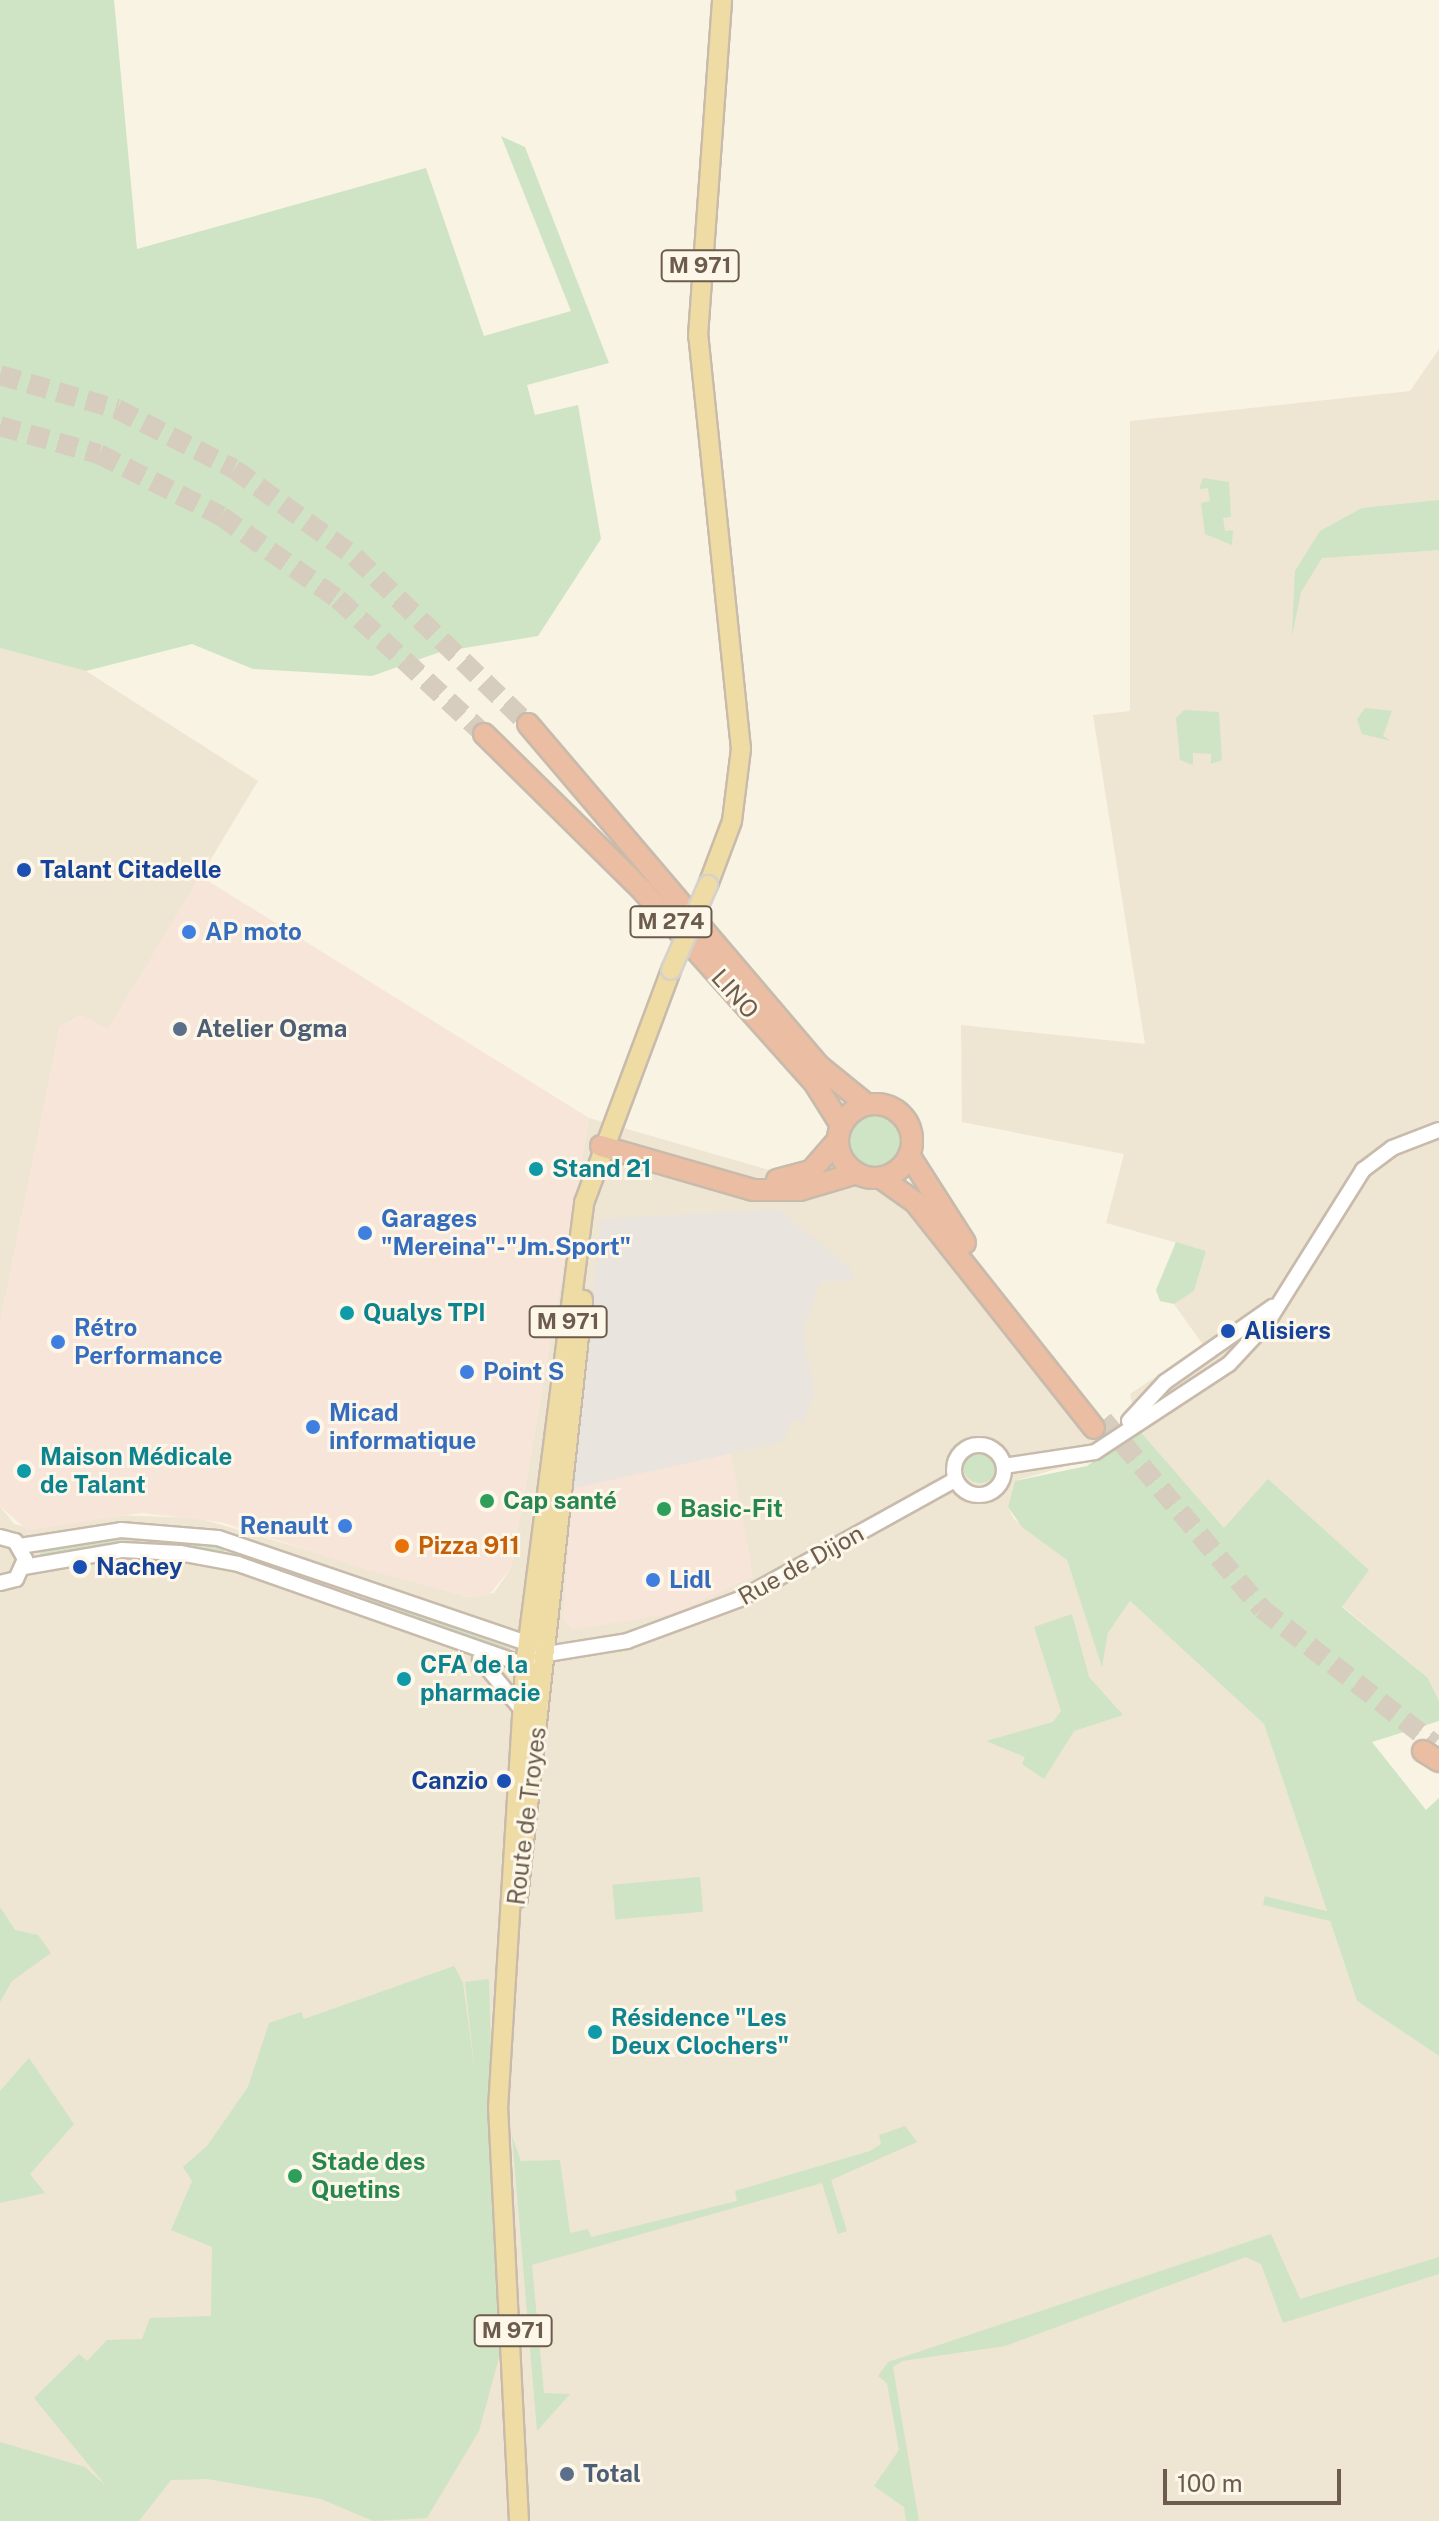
<!DOCTYPE html>
<meta charset="utf-8">
<style>
body{margin:0}
#map{position:relative;width:1439px;height:2521px;overflow:hidden;background:#f9f3e4;font-family:"Public Sans",sans-serif}
div>[style]{position:absolute}
[style*='--x']{left:calc(var(--x)*1px);top:calc(var(--y)*1px);width:calc(var(--w)*1px);rotate:calc(var(--a)*1deg)}
.residential>*{inset:0;background:#efe5d3}
.commercial>*{inset:0;background:#f8e5d9}
.industrial>*{inset:0;background:#e9e4de}
.green>*{inset:0;background:#cee4c4;transform-origin:0 0}
.round{border-radius:50%}
.highway-tunnel>*{height:20px;margin-top:-10px;transform-origin:0;background:repeating-linear-gradient(90deg,#d6cdbe 0 20px,transparent 0 30px)}
.roads{filter:drop-shadow(2px 0 #c8bbac) drop-shadow(-2px 0 #c8bbac) drop-shadow(0 2px #c8bbac) drop-shadow(0 -2px #c8bbac)}
.minor>*{height:14px;margin:-7px;padding:0 7px;transform-origin:7px;border-radius:7px;background:#fff}
.minor>.ring{margin:-7px;padding:0;box-sizing:content-box;background:none;border:14px solid #fff;border-radius:50%}
.major>*{height:18px;margin:-9px;padding:0 9px;transform-origin:9px;border-radius:9px;background:#efdba4}
.highway>*{height:20px;margin:-10px;padding:0 10px;transform-origin:10px;border-radius:10px;background:#ebbda2}
.highway>.ring{margin:-10px;padding:0;box-sizing:content-box;background:none;border:20px solid #ebbda2;border-radius:50%}
.bridges{filter:drop-shadow(2px 0 #d6d1cd) drop-shadow(-2px 0 #d6d1cd) drop-shadow(0 2px #d6d1cd) drop-shadow(0 -2px #d6d1cd)}
.major-bridge>*{height:18px;margin:-9px;padding:0 9px;transform-origin:9px;border-radius:9px;background:#efdba4}
.dots>*{width:22px;height:22px;translate:-50% -50%;box-sizing:border-box;border:4px solid #fcf7e9;border-radius:50%}
span{translate:-50% -50%;white-space:nowrap;text-align:center;line-height:1.15;-webkit-text-stroke:6px #fcf7e9;paint-order:stroke}
.shield-label span{padding:2px 6px;background:#fcf7e9;border:2px solid;border-radius:6px;-webkit-text-stroke-width:0}
.shield-label{font-size:22px;color:#6d5c4d;font-weight:700}
.transit-label{font-size:24px;color:#164399;font-weight:700}
.left{translate:0 -50%;text-align:left}
.right{translate:-100% -50%;text-align:right}
.shop-label{font-size:24px;color:#366cbe;font-weight:700}
.street-label{font-size:24px;color:#6d5c4d}
.service-label{font-size:24px;color:#4e5e75;font-weight:700}
.culture-label{font-size:24px;color:#0d838f;font-weight:700}
.leisure-label{font-size:24px;color:#27864d;font-weight:700}
.food-label{font-size:24px;color:#c56008;font-weight:700}
.scale{position:absolute;left:1163px;top:2469px;width:178px;height:36px;box-sizing:border-box;border:4px solid #6d5c4d;border-top:0;padding-left:10px;font-size:24px;line-height:28px;white-space:nowrap;color:#6d5c4d;-webkit-text-stroke:6px #fcf7e9;paint-order:stroke}
</style>
<div id="map">
<div class="residential">
<i style="clip-path:polygon(1439px 349px,1439px 1701px,1428px 1678px,1342px 1606px,1368px 1570px,1269px 1480px,1224px 1529px,1138px 1429px,1130px 1394px,1203px 1345px,1174px 1304px,1194px 1291px,1206px 1251px,1106px 1223px,1124px 1154px,962px 1122px,961px 1025px,1145px 1044px,1093px 715px,1130px 711px,1130px 421px,1410px 391px)"></i>
<i style="clip-path:polygon(0 648px,86px 671px,258px 781px,108px 1030px,80px 1015px,60px 1027px,0 1325px)"></i>
<i style="clip-path:polygon(589px 1118px,769px 1170px,800px 1168px,827px 1144px,855px 1178px,905px 1198px,1109px 1454px,1018px 1480px,1008px 1507px,1014px 1519px,1067px 1560px,1102px 1664px,1108px 1633px,1130px 1601px,1264px 1724px,1327px 1911px,1265px 1896px,1330px 1921px,1357px 2001px,1439px 2056px,1439px 2521px,0 2521px,0 1506px,14px 1524px,34px 1529px,107px 1515px,198px 1518px,468px 1597px,494px 1593px,511px 1568px)"></i>
</div>
<div class="commercial">
<i style="clip-path:polygon(200px 876px,589px 1118px,511px 1568px,488px 1596px,468px 1597px,368px 1570px,221px 1522px,142px 1513px,27px 1530px,0 1506px,0 1325px,60px 1027px,80px 1015px,108px 1029px)"></i>
<i style="clip-path:polygon(731px 1453px,753px 1577px,675px 1613px,572px 1630px,563px 1618px,573px 1488px)"></i>
</div>
<div class="industrial">
<i style="clip-path:polygon(778px 1209px,852px 1269px,852px 1281px,820px 1282px,803px 1332px,815px 1393px,803px 1423px,793px 1419px,783px 1442px,573px 1488px,601px 1219px)"></i>
</div>
<div class="green">
<i style="clip-path:polygon(0 0,114px 0,137px 249px,426px 168px,484px 336px,571px 311px,501px 136px,525px 147px,609px 363px,527px 385px,535px 415px,578px 405px,601px 539px,538px 636px,440px 652px,372px 676px,253px 669px,192px 644px,86px 671px,0 648px)"></i>
<i style="clip-path:polygon(1203px 478px,1229px 482px,1231px 517px,1223px 518px,1225px 531px,1233px 530px,1232px 545px,1205px 534px,1201px 503px,1210px 501px,1208px 488px,1199px 489px)"></i>
<i style="clip-path:polygon(1439px 500px,1439px 550px,1322px 558px,1301px 592px,1292px 636px,1295px 571px,1320px 531px,1362px 508px)"></i>
<i style="clip-path:polygon(1365px 708px,1392px 711px,1383px 736px,1391px 741px,1362px 734px,1357px 719px)"></i>
<i style="clip-path:polygon(1184px 710px,1219px 712px,1222px 760px,1211px 764px,1211px 754px,1193px 753px,1193px 765px,1180px 760px,1176px 718px)"></i>
<i class="round" style="left:845px;top:1110px;width:60px;height:60px"></i>
<i style="clip-path:polygon(1176px 1242px,1206px 1251px,1194px 1291px,1174px 1304px,1160px 1301px,1156px 1290px)"></i>
<i style="clip-path:polygon(1138px 1429px,1224px 1528px,1268px 1479px,1369px 1570px,1342px 1607px,1428px 1678px,1439px 1701px,1439px 1721px,1372px 1742px,1426px 1810px,1439px 1798px,1439px 2056px,1357px 2001px,1330px 1921px,1263px 1905px,1265px 1896px,1327px 1911px,1264px 1724px,1130px 1601px,1108px 1633px,1102px 1667px,1067px 1560px,1022px 1527px,1008px 1507px,1015px 1481px,1087px 1466px)"></i>
<i class="round" style="left:963px;top:1449px;width:34px;height:34px"></i>
<i style="clip-path:polygon(138px 1534px,226px 1546px,223px 1553px,93px 1546px,41px 1557px,39px 1549px)"></i>
<i style="clip-path:polygon(366px 1596px,510px 1648px,507px 1658px,363px 1603px)"></i>
<i style="clip-path:polygon(1072px 1614px,1089px 1677px,1123px 1715px,1074px 1731px,1044px 1779px,1022px 1764px,1025px 1757px,986px 1741px,1053px 1722px,1061px 1711px,1034px 1627px)"></i>
<i style="left:700px;top:1877px;width:35px;height:88px;rotate:85deg"></i>
<i style="clip-path:polygon(0 1907px,15px 1930px,38px 1935px,51px 1953px,12px 1981px,0 2002px)"></i>
<i style="clip-path:polygon(454px 1966px,463px 1983px,475px 2073px,465px 1982px,489px 1979px,500px 2354px,479px 2431px,427px 2518px,373px 2521px,321px 2499px,207px 2479px,171px 2480px,139px 2521px,0 2521px,0 2442px,85px 2467px,106px 2486px,34px 2398px,79px 2354px,87px 2361px,107px 2340px,142px 2339px,150px 2318px,211px 2316px,212px 2247px,171px 2230px,192px 2181px,183px 2167px,207px 2146px,248px 2087px,269px 2023px,301px 2012px,304px 2019px)"></i>
<i style="clip-path:polygon(29px 2058px,74px 2124px,30px 2174px,45px 2193px,0 2203px,0 2091px)"></i>
<i style="clip-path:polygon(905px 2126px,917px 2142px,831px 2180px,847px 2231px,838px 2234px,822px 2183px,532px 2265px,544px 2393px,570px 2394px,537px 2431px,512px 2136px,521px 2161px,560px 2160px,570px 2233px,588px 2229px,591px 2237px,737px 2201px,735px 2191px,870px 2151px,881px 2144px,879px 2135px)"></i>
<i style="clip-path:polygon(1271px 2234px,1300px 2299px,1439px 2257px,1439px 2274px,1283px 2323px,1261px 2264px,1246px 2257px,1005px 2346px,902px 2361px,893px 2367px,919px 2521px,906px 2521px,904px 2507px,874px 2486px,899px 2450px,887px 2383px,878px 2376px,888px 2362px)"></i>
</div>
<div class="highway-tunnel">
<i style="--x:0;--y:375;--w:122;--a:16.2"></i>
<i style="--x:117;--y:409;--w:131;--a:27.1"></i>
<i style="--x:234;--y:469;--w:150;--a:36"></i>
<i style="--x:355;--y:557;--w:240;--a:44"></i>
<i style="--x:0;--y:426;--w:103;--a:15.8"></i>
<i style="--x:99;--y:454;--w:137;--a:26.9"></i>
<i style="--x:221;--y:516;--w:143;--a:35.4"></i>
<i style="--x:338;--y:599;--w:199;--a:42.8"></i>
<i style="--x:1103;--y:1420;--w:247;--a:49.9"></i>
<i style="--x:1262;--y:1609;--w:219;--a:38.1"></i>
</div>
<div class="roads">
<div class="minor">
<i style="--x:1129;--y:1421;--w:53;--a:-47.3"></i>
<i style="--x:1165;--y:1382;--w:131;--a:-35"></i>
<i class="ring" style="left:954px;top:1445px;width:36px;height:36px"></i>
<i style="--x:1004;--y:1466;--w:92;--a:-8.7"></i>
<i style="--x:1095;--y:1452;--w:160;--a:-33.3"></i>
<i style="--x:1229;--y:1364;--w:56;--a:-47.2"></i>
<i style="--x:1267;--y:1323;--w:181;--a:-57.9"></i>
<i style="--x:1363;--y:1170;--w:36;--a:-37"></i>
<i style="--x:1392;--y:1148;--w:50;--a:-21"></i>
<i style="--x:0;--y:1537;--w:16;--a:15"></i>
<i style="--x:15;--y:1541;--w:21;--a:61"></i>
<i style="--x:25;--y:1559;--w:22;--a:114"></i>
<i style="--x:16;--y:1579;--w:16;--a:166"></i>
<i style="--x:20;--y:1546;--w:102;--a:-9"></i>
<i style="--x:121;--y:1530;--w:97;--a:4.7"></i>
<i style="--x:218;--y:1538;--w:335;--a:18.8"></i>
<i style="--x:24;--y:1567;--w:99;--a:-9.8"></i>
<i style="--x:122;--y:1550;--w:58;--a:3"></i>
<i style="--x:180;--y:1553;--w:59;--a:10.7"></i>
<i style="--x:238;--y:1564;--w:304;--a:19.4"></i>
<i style="--x:525;--y:1665;--w:25;--a:-27"></i>
<i style="--x:547;--y:1654;--w:81;--a:-9.2"></i>
<i style="--x:627;--y:1641;--w:121;--a:-20.4"></i>
<i style="--x:740;--y:1599;--w:246;--a:-29"></i>
<i style="--x:480;--y:1659;--w:65;--a:50.6"></i>
</div>
<div class="major">
<i style="--x:708;--y:885;--w:68;--a:-69.4"></i>
<i style="--x:732;--y:821;--w:73;--a:-82.9"></i>
<i style="--x:741;--y:749;--w:415;--a:-95.9"></i>
<i style="--x:698;--y:336;--w:337;--a:-85.9"></i>
<i style="--x:518;--y:1898;--w:602;--a:-83.8"></i>
<i style="--x:519;--y:2521;--w:413;--a:-92.9"></i>
<i style="--x:498;--y:2109;--w:445;--a:-86.5"></i>
<i style="--x:525;--y:1665;--w:466;--a:-82.7"></i>
<i style="--x:584;--y:1203;--w:249;--a:-69.5"></i>
</div>
<div class="highway">
<i style="--x:528;--y:724;--w:448;--a:49.6"></i>
<i style="--x:818;--y:1065;--w:62;--a:39.1"></i>
<i style="--x:484;--y:734;--w:225;--a:44.6"></i>
<i style="--x:644;--y:892;--w:255;--a:48.2"></i>
<i style="--x:814;--y:1082;--w:51;--a:57.9"></i>
<i class="ring" style="left:838px;top:1104px;width:54px;height:54px"></i>
<i style="--x:601;--y:1146;--w:158;--a:16.1"></i>
<i style="--x:753;--y:1190;--w:47;--a:0"></i>
<i style="--x:800;--y:1190;--w:59;--a:-16.6"></i>
<i style="--x:909;--y:1155;--w:104;--a:57.5"></i>
<i style="--x:881;--y:1178;--w:42;--a:35.2"></i>
<i style="--x:915;--y:1202;--w:288;--a:51.6"></i>
<i style="--x:777;--y:1180;--w:35;--a:-15"></i>
<i style="--x:811;--y:1171;--w:41;--a:-48.9"></i>
<i style="--x:1423;--y:1751;--w:19;--a:32"></i>
</div>
</div>
<div class="bridges">
<div class="major-bridge">
<i style="--x:671;--y:970;--w:93;--a:-66.5"></i>
</div>
</div>
<div class="dots">
<i style="left:24px;top:870px;background:#1a4fb4"></i>
<i style="left:189px;top:932px;background:#3f7fe0"></i>
<i style="left:180px;top:1029px;background:#5c6f8a"></i>
<i style="left:536px;top:1169px;background:#0f9aa8"></i>
<i style="left:365px;top:1233px;background:#3f7fe0"></i>
<i style="left:347px;top:1313px;background:#0f9aa8"></i>
<i style="left:1228px;top:1331px;background:#1a4fb4"></i>
<i style="left:58px;top:1342px;background:#3f7fe0"></i>
<i style="left:467px;top:1372px;background:#3f7fe0"></i>
<i style="left:313px;top:1427px;background:#3f7fe0"></i>
<i style="left:24px;top:1471px;background:#0f9aa8"></i>
<i style="left:487px;top:1501px;background:#2e9e5b"></i>
<i style="left:664px;top:1509px;background:#2e9e5b"></i>
<i style="left:345px;top:1526px;background:#3f7fe0"></i>
<i style="left:402px;top:1546px;background:#e8710a"></i>
<i style="left:80px;top:1567px;background:#1a4fb4"></i>
<i style="left:653px;top:1580px;background:#3f7fe0"></i>
<i style="left:404px;top:1679px;background:#0f9aa8"></i>
<i style="left:504px;top:1781px;background:#1a4fb4"></i>
<i style="left:595px;top:2032px;background:#0f9aa8"></i>
<i style="left:295px;top:2176px;background:#2e9e5b"></i>
<i style="left:567px;top:2474px;background:#5c6f8a"></i>
</div>
<div class="shield-label">
<span style="left:700px;top:266px">M 971</span>
<span style="left:671px;top:922px">M 274</span>
<span style="left:568px;top:1322px">M 971</span>
<span style="left:513px;top:2331px">M 971</span>
</div>
<div class="transit-label">
<span class="left" style="left:40px;top:870px">Talant Citadelle</span>
<span class="left" style="left:1244px;top:1331px">Alisiers</span>
<span class="left" style="left:96px;top:1567px">Nachey</span>
<span class="right" style="left:488px;top:1781px">Canzio</span>
</div>
<div class="shop-label">
<span class="left" style="left:205px;top:932px">AP moto</span>
<span class="left" style="left:381px;top:1233px">Garages<br>"Mereina"-"Jm.Sport"</span>
<span class="left" style="left:74px;top:1342px">Rétro<br>Performance</span>
<span class="left" style="left:483px;top:1372px">Point S</span>
<span class="left" style="left:329px;top:1427px">Micad<br>informatique</span>
<span class="right" style="left:329px;top:1526px">Renault</span>
<span class="left" style="left:669px;top:1580px">Lidl</span>
</div>
<div class="street-label">
<span style="left:735px;top:994px;rotate:48deg">LINO</span>
<span style="left:801px;top:1565px;rotate:-29deg">Rue de Dijon</span>
<span style="left:527px;top:1816px;rotate:-83deg">Route de Troyes</span>
</div>
<div class="service-label">
<span class="left" style="left:196px;top:1029px">Atelier Ogma</span>
<span class="left" style="left:583px;top:2474px">Total</span>
</div>
<div class="culture-label">
<span class="left" style="left:552px;top:1169px">Stand 21</span>
<span class="left" style="left:363px;top:1313px">Qualys TPI</span>
<span class="left" style="left:40px;top:1471px">Maison Médicale<br>de Talant</span>
<span class="left" style="left:420px;top:1679px">CFA de la<br>pharmacie</span>
<span class="left" style="left:611px;top:2032px">Résidence "Les<br>Deux Clochers"</span>
</div>
<div class="leisure-label">
<span class="left" style="left:503px;top:1501px">Cap santé</span>
<span class="left" style="left:680px;top:1509px">Basic-Fit</span>
<span class="left" style="left:311px;top:2176px">Stade des<br>Quetins</span>
</div>
<div class="food-label">
<span class="left" style="left:418px;top:1546px">Pizza 911</span>
</div>
<div class="scale">100 m</div>
</div>
